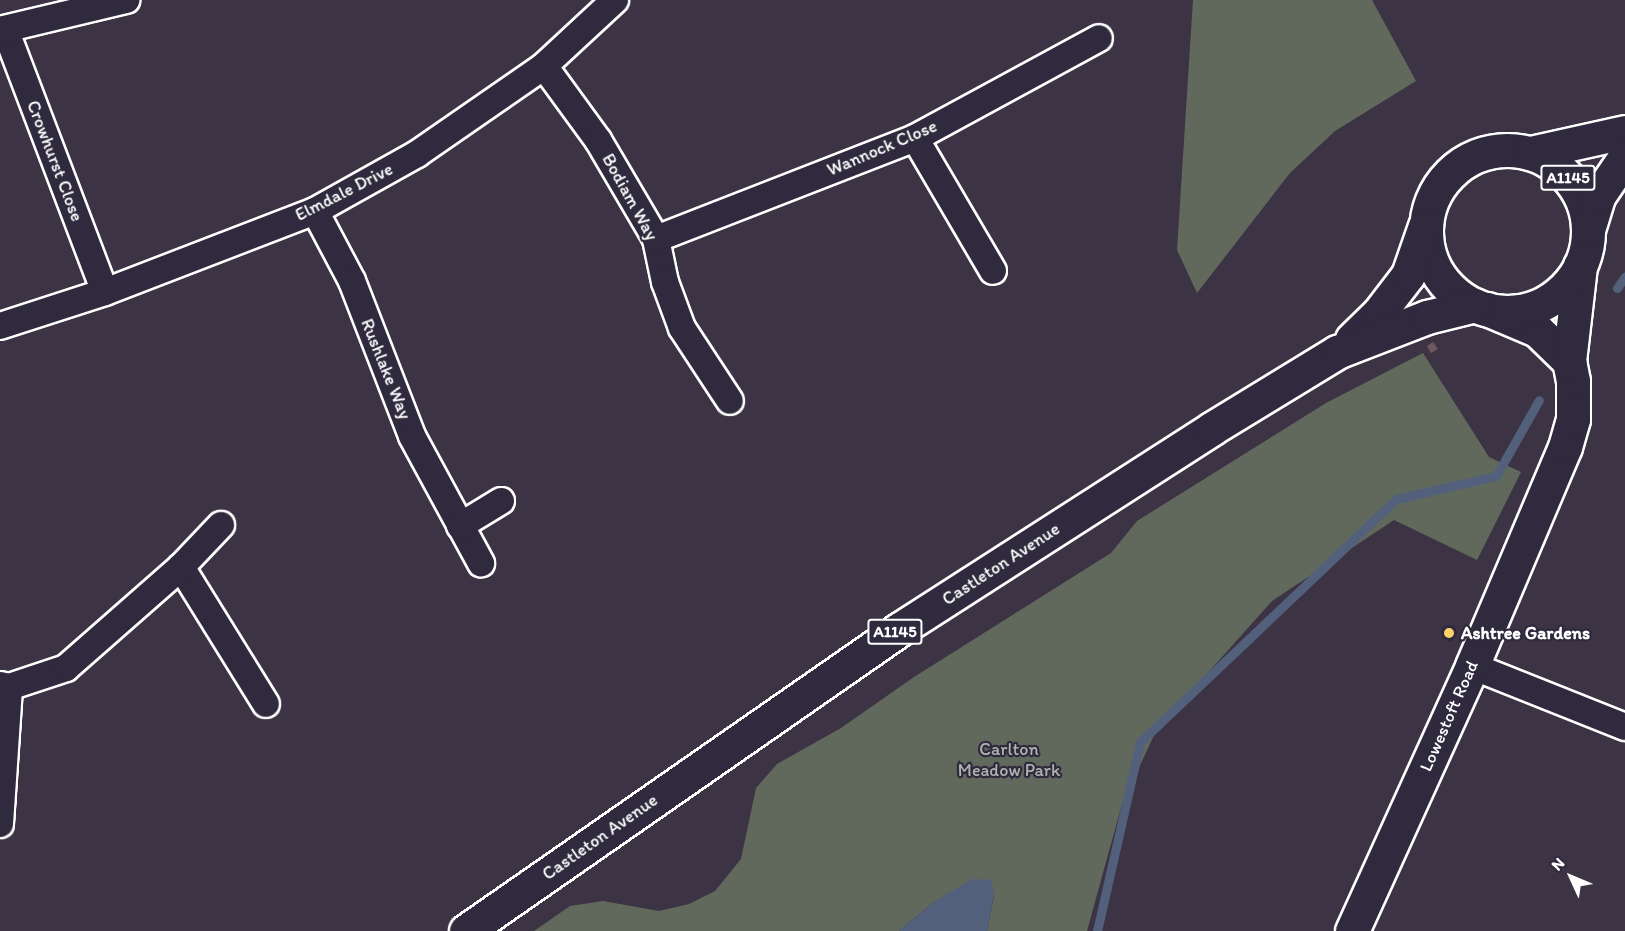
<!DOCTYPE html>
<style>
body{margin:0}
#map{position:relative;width:1625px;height:931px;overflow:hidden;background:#3c3344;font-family:Itim,sans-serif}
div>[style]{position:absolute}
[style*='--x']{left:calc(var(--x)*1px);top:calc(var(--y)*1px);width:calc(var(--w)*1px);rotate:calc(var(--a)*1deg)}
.green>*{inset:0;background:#61695d}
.water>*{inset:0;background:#53607c}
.stream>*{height:9px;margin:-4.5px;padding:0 4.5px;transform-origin:4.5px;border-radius:4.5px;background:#53607c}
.building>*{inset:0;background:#6e585e}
.roads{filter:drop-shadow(2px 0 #fff) drop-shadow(-2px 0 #fff) drop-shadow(0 2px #fff) drop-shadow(0 -2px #fff)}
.street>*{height:26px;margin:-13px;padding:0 13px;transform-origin:13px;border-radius:13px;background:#2f2a3d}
.secondary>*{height:33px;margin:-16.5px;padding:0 16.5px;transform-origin:16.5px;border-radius:16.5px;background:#2f2a3d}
.primary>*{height:33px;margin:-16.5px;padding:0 16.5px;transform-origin:16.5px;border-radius:16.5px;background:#2f2a3d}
.primary>.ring{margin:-16.5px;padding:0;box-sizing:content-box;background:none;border:33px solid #2f2a3d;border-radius:50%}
.dots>*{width:16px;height:16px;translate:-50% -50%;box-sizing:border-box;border:3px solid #2f2a3d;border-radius:50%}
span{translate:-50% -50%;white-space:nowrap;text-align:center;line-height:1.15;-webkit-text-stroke:4.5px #2f2a3d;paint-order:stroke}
.shield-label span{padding:2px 4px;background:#2f2a3d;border:2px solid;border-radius:4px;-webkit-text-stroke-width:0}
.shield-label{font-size:16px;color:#fff;font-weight:700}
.street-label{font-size:18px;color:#fff}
.poi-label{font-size:18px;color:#fff;font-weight:700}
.left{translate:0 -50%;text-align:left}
.park-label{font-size:18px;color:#b0b4ae}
.north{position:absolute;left:1541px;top:847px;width:60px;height:60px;-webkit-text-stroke:4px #2f2a3d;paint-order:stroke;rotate:314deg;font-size:16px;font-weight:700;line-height:24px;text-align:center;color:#fff}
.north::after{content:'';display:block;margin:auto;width:21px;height:27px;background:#fff;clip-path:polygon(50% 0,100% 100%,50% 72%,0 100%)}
</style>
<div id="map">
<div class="green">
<i style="clip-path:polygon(1193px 0,1372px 0,1416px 81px,1335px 131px,1290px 173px,1197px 293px,1177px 250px)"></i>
<i style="clip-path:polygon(1423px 353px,1489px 457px,1521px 472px,1477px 560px,1394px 520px,1272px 601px,1156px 731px,1122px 804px,1087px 931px,987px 931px,994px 895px,935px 901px,899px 931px,534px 931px,570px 906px,603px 901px,659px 911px,689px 904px,715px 891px,741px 859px,756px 788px,777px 764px,841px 728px,914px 677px,1111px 553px,1137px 521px,1326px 403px)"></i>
</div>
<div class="water">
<i style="clip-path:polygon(972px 879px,991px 880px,994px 894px,987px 931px,899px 931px,935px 901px)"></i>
</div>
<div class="stream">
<i style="--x:1617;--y:288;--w:14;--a:-56"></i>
<i style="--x:1097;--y:931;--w:194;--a:-77.2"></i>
<i style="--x:1140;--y:742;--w:353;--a:-43.5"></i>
<i style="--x:1396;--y:499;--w:103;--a:-13"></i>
<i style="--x:1496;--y:476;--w:87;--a:-60.5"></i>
</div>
<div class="building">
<i style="clip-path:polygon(1433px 342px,1438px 349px,1431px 353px,1427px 346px)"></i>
</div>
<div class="roads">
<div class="street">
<i style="--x:5;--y:29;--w:281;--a:69.2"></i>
<i style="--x:0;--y:30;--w:130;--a:-13.4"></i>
<i style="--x:544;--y:66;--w:92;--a:53.9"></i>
<i style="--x:598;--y:140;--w:115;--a:59.6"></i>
<i style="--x:656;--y:239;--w:44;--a:78.2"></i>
<i style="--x:665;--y:282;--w:49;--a:69.7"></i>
<i style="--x:682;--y:328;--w:87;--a:56.7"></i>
<i style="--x:915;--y:138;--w:154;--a:59.6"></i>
<i style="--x:315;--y:211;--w:79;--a:62.1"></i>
<i style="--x:352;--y:281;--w:166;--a:68.8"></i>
<i style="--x:412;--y:436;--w:145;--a:61.5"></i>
<i style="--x:656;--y:239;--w:278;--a:-21.3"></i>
<i style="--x:915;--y:138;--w:209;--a:-28.5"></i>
<i style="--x:0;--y:326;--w:110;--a:-17.9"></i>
<i style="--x:105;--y:292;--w:225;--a:-21.1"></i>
<i style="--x:315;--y:211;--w:117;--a:-29.2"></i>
<i style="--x:417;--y:154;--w:155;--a:-34.7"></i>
<i style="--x:544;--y:66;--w:97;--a:-42.9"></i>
<i style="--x:460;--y:526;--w:48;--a:-31.4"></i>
<i style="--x:181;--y:567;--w:161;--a:58.2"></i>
<i style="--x:1472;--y:666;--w:165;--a:21.7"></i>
<i style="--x:0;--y:685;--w:9;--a:13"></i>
<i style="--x:9;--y:687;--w:60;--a:-18.4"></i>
<i style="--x:66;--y:668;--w:153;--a:-41.3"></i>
<i style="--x:181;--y:567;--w:58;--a:-46.4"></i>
<i style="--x:0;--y:824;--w:137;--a:-86.2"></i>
</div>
<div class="secondary">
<i style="--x:1487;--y:309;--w:54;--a:22.8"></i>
<i style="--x:1537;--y:330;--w:45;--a:44.1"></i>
<i style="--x:1352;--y:931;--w:291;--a:-65.6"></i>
<i style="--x:1472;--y:666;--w:238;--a:-67"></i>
<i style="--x:1565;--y:447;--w:29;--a:-74"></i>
<i style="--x:1573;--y:419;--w:38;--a:-90"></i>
<i style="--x:1573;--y:381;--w:20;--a:-101"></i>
<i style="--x:1569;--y:361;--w:96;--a:-83.4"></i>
</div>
<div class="primary">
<i class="ring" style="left:1426px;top:150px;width:129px;height:129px"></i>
<i style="--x:1530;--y:153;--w:97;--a:-12.5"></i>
<i style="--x:1588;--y:230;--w:37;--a:-73"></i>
<i style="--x:1599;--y:195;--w:46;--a:-55.6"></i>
<i style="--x:1352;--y:339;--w:36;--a:-44"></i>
<i style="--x:1378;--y:314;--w:49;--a:-52.4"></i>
<i style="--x:1408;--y:275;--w:52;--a:-70.9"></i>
<i style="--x:466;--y:931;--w:529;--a:-34.83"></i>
<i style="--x:900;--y:629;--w:370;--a:-32.7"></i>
<i style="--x:1211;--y:429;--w:148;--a:-31.4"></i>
<i style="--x:1337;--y:352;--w:97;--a:-21.3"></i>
<i style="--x:1427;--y:317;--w:49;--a:-14"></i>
</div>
</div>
<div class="dots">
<i style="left:1449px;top:633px;background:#ffd166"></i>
</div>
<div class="shield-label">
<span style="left:1568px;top:178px">A1145</span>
<span style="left:895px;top:632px">A1145</span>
</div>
<div class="street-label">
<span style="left:882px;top:148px;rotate:-23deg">Wannock Close</span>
<span style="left:55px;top:161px;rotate:69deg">Crowhurst Close</span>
<span style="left:344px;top:192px;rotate:-27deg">Elmdale Drive</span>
<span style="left:630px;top:197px;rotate:61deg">Bodiam Way</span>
<span style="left:386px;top:369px;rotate:68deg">Rushlake Way</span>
<span style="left:1001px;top:564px;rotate:-33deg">Castleton Avenue</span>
<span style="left:1449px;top:716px;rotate:-66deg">Lowestoft Road</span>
<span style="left:600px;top:837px;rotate:-35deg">Castleton Avenue</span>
</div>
<div class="poi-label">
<span class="left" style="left:1461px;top:633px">Ashtree Gardens</span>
</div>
<div class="park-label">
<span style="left:1009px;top:760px">Carlton<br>Meadow Park</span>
</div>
<div class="north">N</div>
</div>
